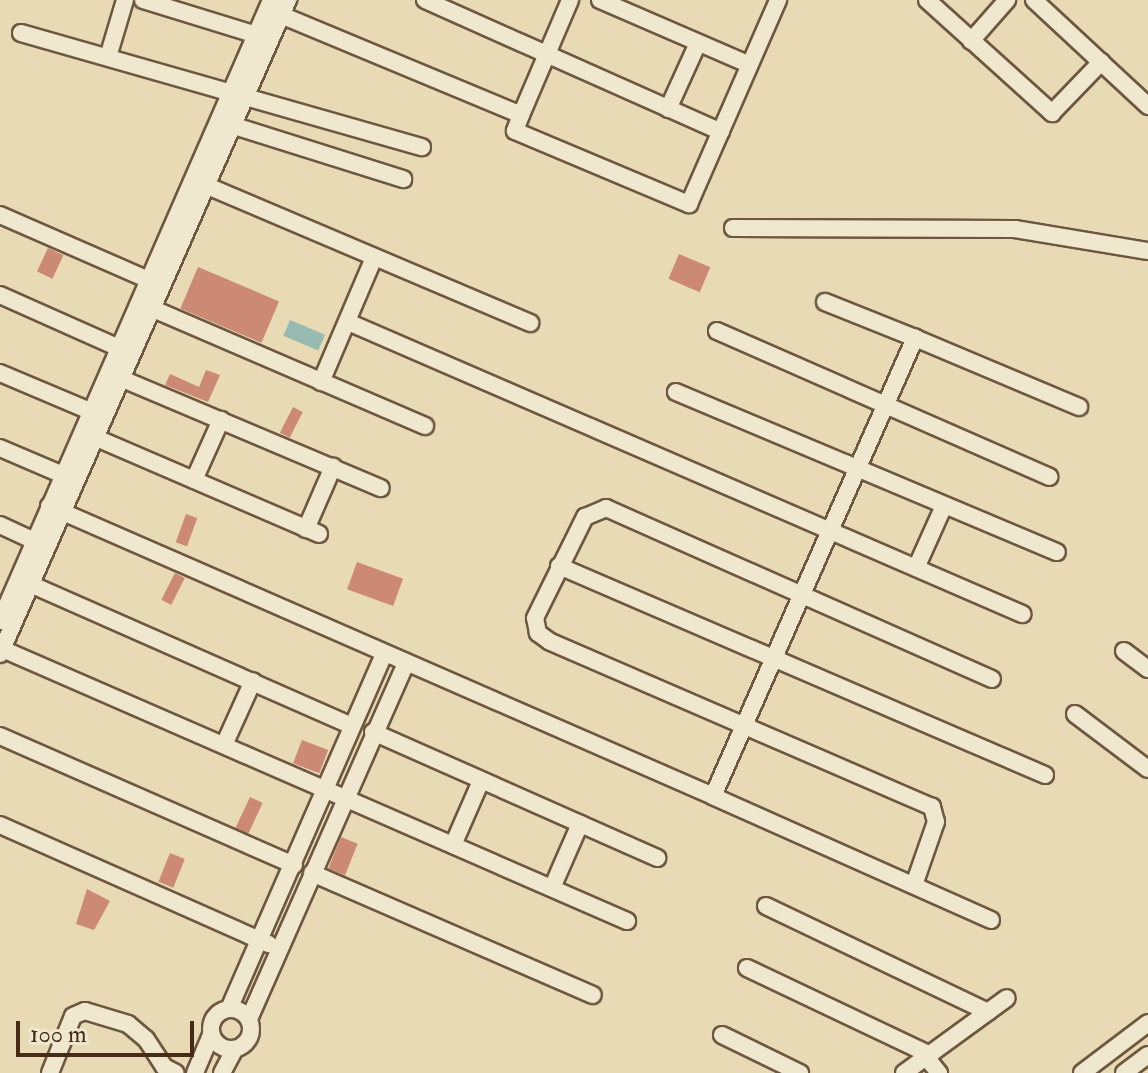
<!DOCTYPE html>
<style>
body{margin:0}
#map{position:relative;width:1148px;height:1073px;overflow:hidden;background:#e7dab4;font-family:"IM FELL Double Pica",serif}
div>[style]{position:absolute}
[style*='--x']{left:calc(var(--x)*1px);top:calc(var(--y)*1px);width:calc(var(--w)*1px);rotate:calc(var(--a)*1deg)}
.water>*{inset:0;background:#97bab1;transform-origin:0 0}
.building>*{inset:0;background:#cc8974;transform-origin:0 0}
.roads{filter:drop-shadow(2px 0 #6e5740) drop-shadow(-2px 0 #6e5740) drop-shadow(0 2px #6e5740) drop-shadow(0 -2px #6e5740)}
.minor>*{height:16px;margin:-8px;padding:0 8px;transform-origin:8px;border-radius:8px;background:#efe7ce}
.minor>.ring{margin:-8px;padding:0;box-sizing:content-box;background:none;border:16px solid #efe7ce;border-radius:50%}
span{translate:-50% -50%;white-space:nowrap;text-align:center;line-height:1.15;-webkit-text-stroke:6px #efe7ce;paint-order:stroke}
.scale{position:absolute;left:16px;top:1021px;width:178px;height:36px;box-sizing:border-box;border:4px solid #462b19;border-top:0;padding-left:10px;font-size:24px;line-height:28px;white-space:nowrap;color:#462b19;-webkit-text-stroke:6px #efe7ce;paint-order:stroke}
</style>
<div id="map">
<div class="water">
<i style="left:290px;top:320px;width:38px;height:17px;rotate:23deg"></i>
</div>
<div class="building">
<i style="left:48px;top:248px;width:17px;height:26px;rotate:25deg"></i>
<i style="left:679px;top:254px;width:34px;height:27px;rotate:23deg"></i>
<i style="left:198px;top:267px;width:88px;height:45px;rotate:23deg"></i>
<i style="clip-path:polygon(206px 370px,220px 375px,208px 402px,165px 385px,170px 374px,199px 387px)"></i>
<i style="left:293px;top:407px;width:11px;height:29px;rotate:27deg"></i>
<i style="left:186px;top:514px;width:12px;height:30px;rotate:20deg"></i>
<i style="left:357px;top:562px;width:49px;height:29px;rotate:20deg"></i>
<i style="left:175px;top:573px;width:11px;height:30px;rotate:27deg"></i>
<i style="left:302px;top:740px;width:28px;height:25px;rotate:21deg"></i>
<i style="left:250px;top:797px;width:14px;height:34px;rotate:25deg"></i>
<i style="left:341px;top:837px;width:18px;height:34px;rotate:22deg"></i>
<i style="left:170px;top:853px;width:16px;height:31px;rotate:22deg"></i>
<i style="clip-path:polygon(87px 889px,110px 901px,94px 930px,76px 924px)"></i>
</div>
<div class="roads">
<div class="minor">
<i style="--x:143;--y:0;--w:119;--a:17.1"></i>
<i style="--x:425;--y:0;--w:324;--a:24"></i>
<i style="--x:600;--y:0;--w:163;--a:23.4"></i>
<i style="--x:927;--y:0;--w:169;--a:42.1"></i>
<i style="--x:1052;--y:113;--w:71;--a:-46.1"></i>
<i style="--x:1034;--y:0;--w:156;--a:42.9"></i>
<i style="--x:281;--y:15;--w:260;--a:22.6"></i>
<i style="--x:521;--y:115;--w:17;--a:111"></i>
<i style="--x:515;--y:131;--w:189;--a:22.8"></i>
<i style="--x:689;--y:204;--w:223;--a:-66.4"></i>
<i style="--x:21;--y:33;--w:417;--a:15.9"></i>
<i style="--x:971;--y:41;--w:55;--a:-48.7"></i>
<i style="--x:108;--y:57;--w:59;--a:-73.4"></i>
<i style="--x:668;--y:109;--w:72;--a:-65.6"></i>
<i style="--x:521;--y:115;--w:125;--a:-66.9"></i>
<i style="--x:225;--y:123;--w:187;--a:17.5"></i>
<i style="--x:198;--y:182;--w:361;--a:23"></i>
<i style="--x:0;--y:215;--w:163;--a:23.6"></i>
<i style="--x:733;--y:228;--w:282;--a:0.2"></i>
<i style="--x:1015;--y:229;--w:135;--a:9.4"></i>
<i style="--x:0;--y:295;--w:130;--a:24"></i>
<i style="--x:825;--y:302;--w:97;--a:21.8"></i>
<i style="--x:144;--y:305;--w:306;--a:23.3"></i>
<i style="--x:348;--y:322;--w:735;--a:23.42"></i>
<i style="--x:717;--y:331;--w:363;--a:23.7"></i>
<i style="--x:0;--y:373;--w:98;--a:22.9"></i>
<i style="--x:120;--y:378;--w:283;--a:22.9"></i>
<i style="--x:321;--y:382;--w:135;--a:-66.9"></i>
<i style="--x:676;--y:392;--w:413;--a:22.8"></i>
<i style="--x:94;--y:437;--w:245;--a:23.3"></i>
<i style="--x:0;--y:448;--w:69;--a:23.2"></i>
<i style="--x:194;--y:480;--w:66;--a:-65.8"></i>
<i style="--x:49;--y:506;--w:725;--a:23.59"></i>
<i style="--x:0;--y:525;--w:38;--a:25"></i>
<i style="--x:306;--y:529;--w:68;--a:-66.5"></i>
<i style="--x:559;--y:566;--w:529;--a:23.27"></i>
<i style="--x:916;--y:568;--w:66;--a:-65.8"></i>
<i style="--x:30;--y:584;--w:352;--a:23.8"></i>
<i style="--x:0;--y:621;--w:678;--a:-66.42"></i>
<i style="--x:0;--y:648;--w:684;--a:23.53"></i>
<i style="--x:1124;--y:651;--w:30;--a:37"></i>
<i style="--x:0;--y:654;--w:715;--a:-66.23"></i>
<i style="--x:1075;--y:714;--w:91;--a:37"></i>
<i style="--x:373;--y:732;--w:311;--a:23.9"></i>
<i style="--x:0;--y:736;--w:321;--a:23.7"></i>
<i style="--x:224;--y:745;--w:70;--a:-65.6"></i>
<i style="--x:0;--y:825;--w:294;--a:23.9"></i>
<i style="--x:453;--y:845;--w:70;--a:-66.4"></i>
<i style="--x:312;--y:873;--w:306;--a:23.5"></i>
<i style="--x:914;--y:885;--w:67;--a:-70.8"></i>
<i style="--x:936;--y:822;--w:16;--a:-105"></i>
<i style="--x:932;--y:807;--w:417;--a:-156.6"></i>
<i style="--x:549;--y:641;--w:14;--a:-144"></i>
<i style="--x:538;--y:633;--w:15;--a:-101"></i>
<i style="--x:535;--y:618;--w:113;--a:-63.7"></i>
<i style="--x:585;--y:517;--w:23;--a:-23"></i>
<i style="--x:606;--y:508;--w:422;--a:23.9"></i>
<i style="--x:552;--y:888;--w:70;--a:-66.4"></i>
<i style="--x:766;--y:906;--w:246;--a:25.5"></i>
<i style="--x:991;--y:920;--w:304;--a:-156"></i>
<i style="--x:713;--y:796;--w:501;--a:-66.2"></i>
<i style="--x:915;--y:338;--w:178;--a:22.8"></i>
<i style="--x:747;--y:968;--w:203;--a:25.4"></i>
<i class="ring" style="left:211px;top:1009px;width:24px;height:24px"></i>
<i style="--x:229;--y:1009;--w:386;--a:-66.4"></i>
<i style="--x:249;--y:1019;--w:387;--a:-66.2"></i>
<i style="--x:722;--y:1035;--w:87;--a:26"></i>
<i style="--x:926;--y:1057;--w:21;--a:51"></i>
<i style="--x:50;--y:1073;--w:61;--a:-68"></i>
<i style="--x:73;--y:1016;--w:13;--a:-23"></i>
<i style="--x:85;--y:1011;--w:45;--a:16.8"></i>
<i style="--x:128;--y:1024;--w:23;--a:40"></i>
<i style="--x:146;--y:1039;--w:33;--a:57"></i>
<i style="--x:164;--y:1067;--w:13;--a:27"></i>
<i style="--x:195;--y:1073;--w:41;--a:-67.2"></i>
<i style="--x:222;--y:1073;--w:26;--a:-62"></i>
<i style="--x:904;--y:1073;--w:127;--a:-36.1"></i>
<i style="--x:1082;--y:1073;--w:83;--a:-37.1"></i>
<i style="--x:1124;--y:1073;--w:30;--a:-37"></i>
</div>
</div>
<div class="scale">100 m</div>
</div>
